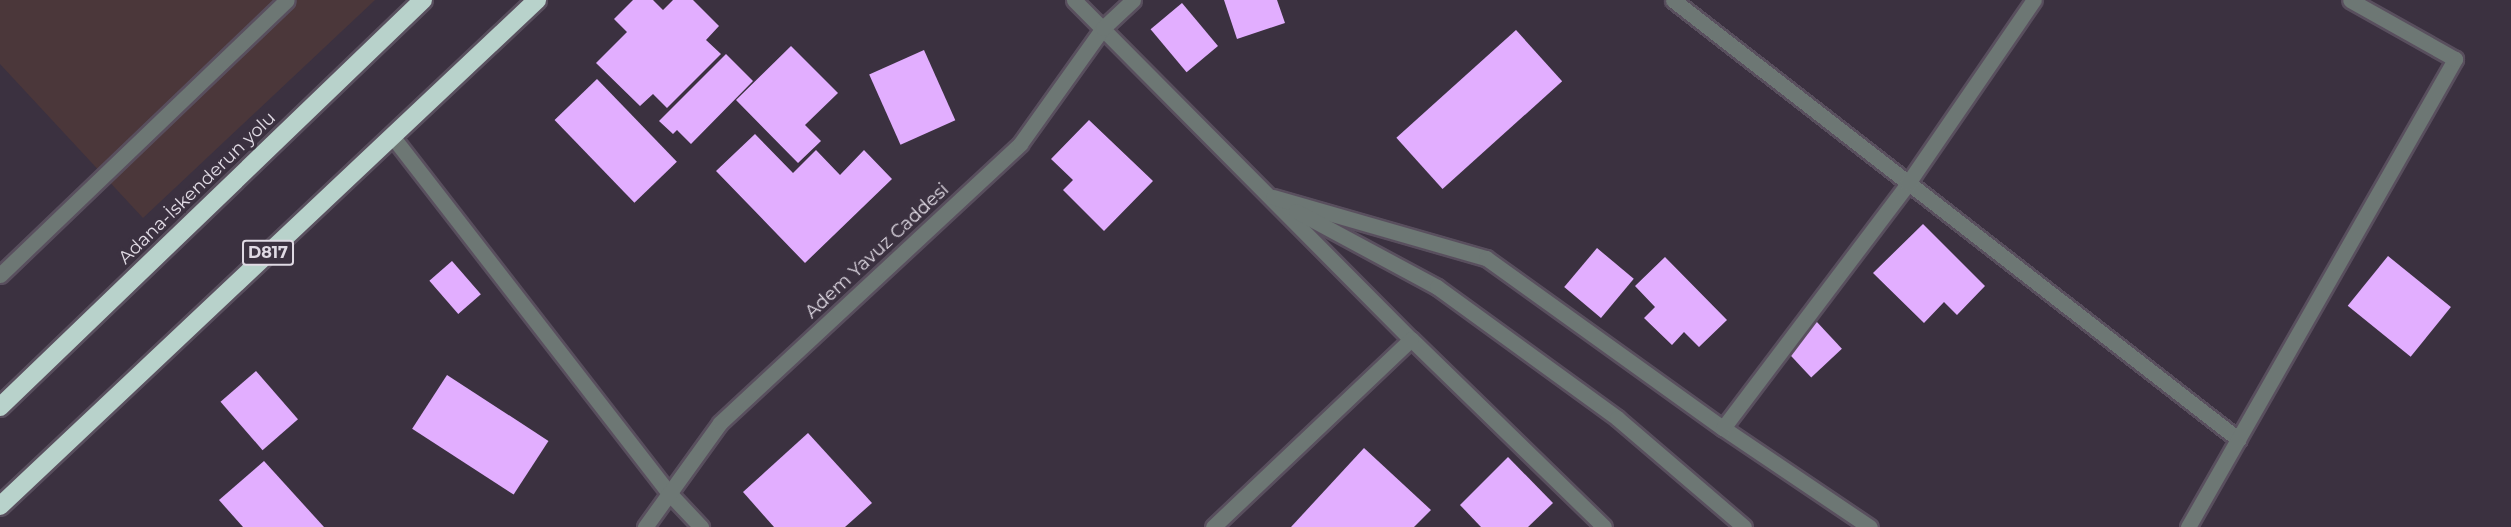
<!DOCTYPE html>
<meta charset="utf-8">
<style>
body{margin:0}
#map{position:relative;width:2511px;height:527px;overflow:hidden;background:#3b3140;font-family:Montserrat,sans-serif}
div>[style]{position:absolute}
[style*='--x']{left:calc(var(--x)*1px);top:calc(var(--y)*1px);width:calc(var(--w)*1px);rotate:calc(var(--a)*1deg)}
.industrial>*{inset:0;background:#4b373a}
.building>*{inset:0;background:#e2aeff;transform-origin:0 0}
.roads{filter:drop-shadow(2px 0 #594f5e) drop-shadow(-2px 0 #594f5e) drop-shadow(0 2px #594f5e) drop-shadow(0 -2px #594f5e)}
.minor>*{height:15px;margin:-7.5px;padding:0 7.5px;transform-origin:7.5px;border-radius:7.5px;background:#6d7774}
.highway>*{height:18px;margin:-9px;padding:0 9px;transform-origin:9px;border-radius:9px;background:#b8d2cb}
span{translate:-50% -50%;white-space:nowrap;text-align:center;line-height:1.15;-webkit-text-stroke:6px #3b3140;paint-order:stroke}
.shield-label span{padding:2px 4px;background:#3b3140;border:2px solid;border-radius:4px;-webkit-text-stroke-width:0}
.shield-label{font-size:16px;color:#e0dae4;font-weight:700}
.street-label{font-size:18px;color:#e0dae4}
</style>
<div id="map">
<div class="industrial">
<i style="clip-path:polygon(0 0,375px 0,143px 218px,0 64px)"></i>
</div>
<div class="building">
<i style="clip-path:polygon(633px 0,653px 0,663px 10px,673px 0,693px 0,719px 26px,706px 40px,721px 54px,667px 108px,653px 94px,640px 106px,596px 63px,627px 32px,614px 19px)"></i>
<i style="clip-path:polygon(1224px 0,1277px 0,1285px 23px,1237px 39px)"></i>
<i style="left:1182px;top:3px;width:56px;height:41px;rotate:50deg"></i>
<i style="left:1516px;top:30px;width:69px;height:161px;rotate:48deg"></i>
<i style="clip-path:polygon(791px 46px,838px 93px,805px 125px,821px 141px,798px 163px,736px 100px)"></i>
<i style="left:924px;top:50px;width:77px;height:60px;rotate:66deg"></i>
<i style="clip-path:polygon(726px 54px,753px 81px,691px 144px,677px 130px,673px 134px,659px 121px)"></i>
<i style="left:597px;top:79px;width:115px;height:59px;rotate:46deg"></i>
<i style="clip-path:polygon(1089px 120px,1153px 181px,1104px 231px,1063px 190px,1073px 180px,1051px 159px)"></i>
<i style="clip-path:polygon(755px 134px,793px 173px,816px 150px,840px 175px,864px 150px,892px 179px,805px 263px,716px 171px)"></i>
<i style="clip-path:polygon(1923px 224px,1985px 286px,1957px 315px,1944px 302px,1924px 323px,1873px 273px)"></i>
<i style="left:1597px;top:248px;width:48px;height:51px;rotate:40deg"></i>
<i style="left:2388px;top:256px;width:81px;height:64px;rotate:39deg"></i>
<i style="clip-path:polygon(1665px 257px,1727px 320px,1699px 347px,1684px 332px,1672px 345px,1644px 318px,1655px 307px,1635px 286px)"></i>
<i style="left:452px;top:261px;width:44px;height:30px;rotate:49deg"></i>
<i style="left:1816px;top:321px;width:38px;height:42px;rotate:47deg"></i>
<i style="left:256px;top:371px;width:64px;height:47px;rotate:49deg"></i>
<i style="left:447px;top:375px;width:121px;height:64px;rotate:33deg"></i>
<i style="clip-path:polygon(808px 433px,872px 503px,845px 527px,774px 527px,743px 492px)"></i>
<i style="clip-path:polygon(1364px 448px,1431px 510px,1414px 527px,1291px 527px)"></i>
<i style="clip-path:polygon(1508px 457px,1553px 503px,1528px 527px,1481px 527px,1460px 505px)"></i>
<i style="clip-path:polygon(264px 461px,324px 527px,243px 527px,219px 500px)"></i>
</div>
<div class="roads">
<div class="minor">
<i style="--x:1074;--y:0;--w:478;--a:45.2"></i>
<i style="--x:1411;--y:339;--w:269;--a:44.2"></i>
<i style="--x:1673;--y:0;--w:716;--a:37.85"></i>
<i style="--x:392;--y:136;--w:452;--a:52.2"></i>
<i style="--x:669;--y:493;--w:47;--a:46.7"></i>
<i style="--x:1273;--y:197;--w:222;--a:16"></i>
<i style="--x:1486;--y:258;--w:292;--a:35.7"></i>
<i style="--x:1723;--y:428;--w:177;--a:34"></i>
<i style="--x:1296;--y:211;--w:160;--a:28.3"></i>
<i style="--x:1437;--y:287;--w:223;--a:36"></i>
<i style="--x:1617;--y:418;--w:167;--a:40.6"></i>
<i style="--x:0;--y:275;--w:397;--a:-43.8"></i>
<i style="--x:1723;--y:428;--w:307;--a:-52.9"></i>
<i style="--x:1908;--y:183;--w:222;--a:-55.5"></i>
<i style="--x:645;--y:527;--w:128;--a:-54.2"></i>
<i style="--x:720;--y:423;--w:410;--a:-42.9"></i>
<i style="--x:1020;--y:144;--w:143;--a:-54.4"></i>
<i style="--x:1103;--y:28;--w:41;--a:-43"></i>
<i style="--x:1213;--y:527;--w:273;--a:-43.5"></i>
<i style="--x:2188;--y:527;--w:539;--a:-60.29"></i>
<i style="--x:2455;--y:59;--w:120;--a:-150.7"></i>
</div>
<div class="highway">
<i style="--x:0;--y:407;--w:587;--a:-43.9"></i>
<i style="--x:0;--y:506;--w:738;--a:-43.3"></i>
</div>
</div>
<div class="shield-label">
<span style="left:268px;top:253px">D817</span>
</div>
<div class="street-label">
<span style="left:197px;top:188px;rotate:-44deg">Adana-İskenderun yolu</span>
<span style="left:877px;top:251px;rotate:-43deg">Adem Yavuz Caddesi</span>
</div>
</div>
